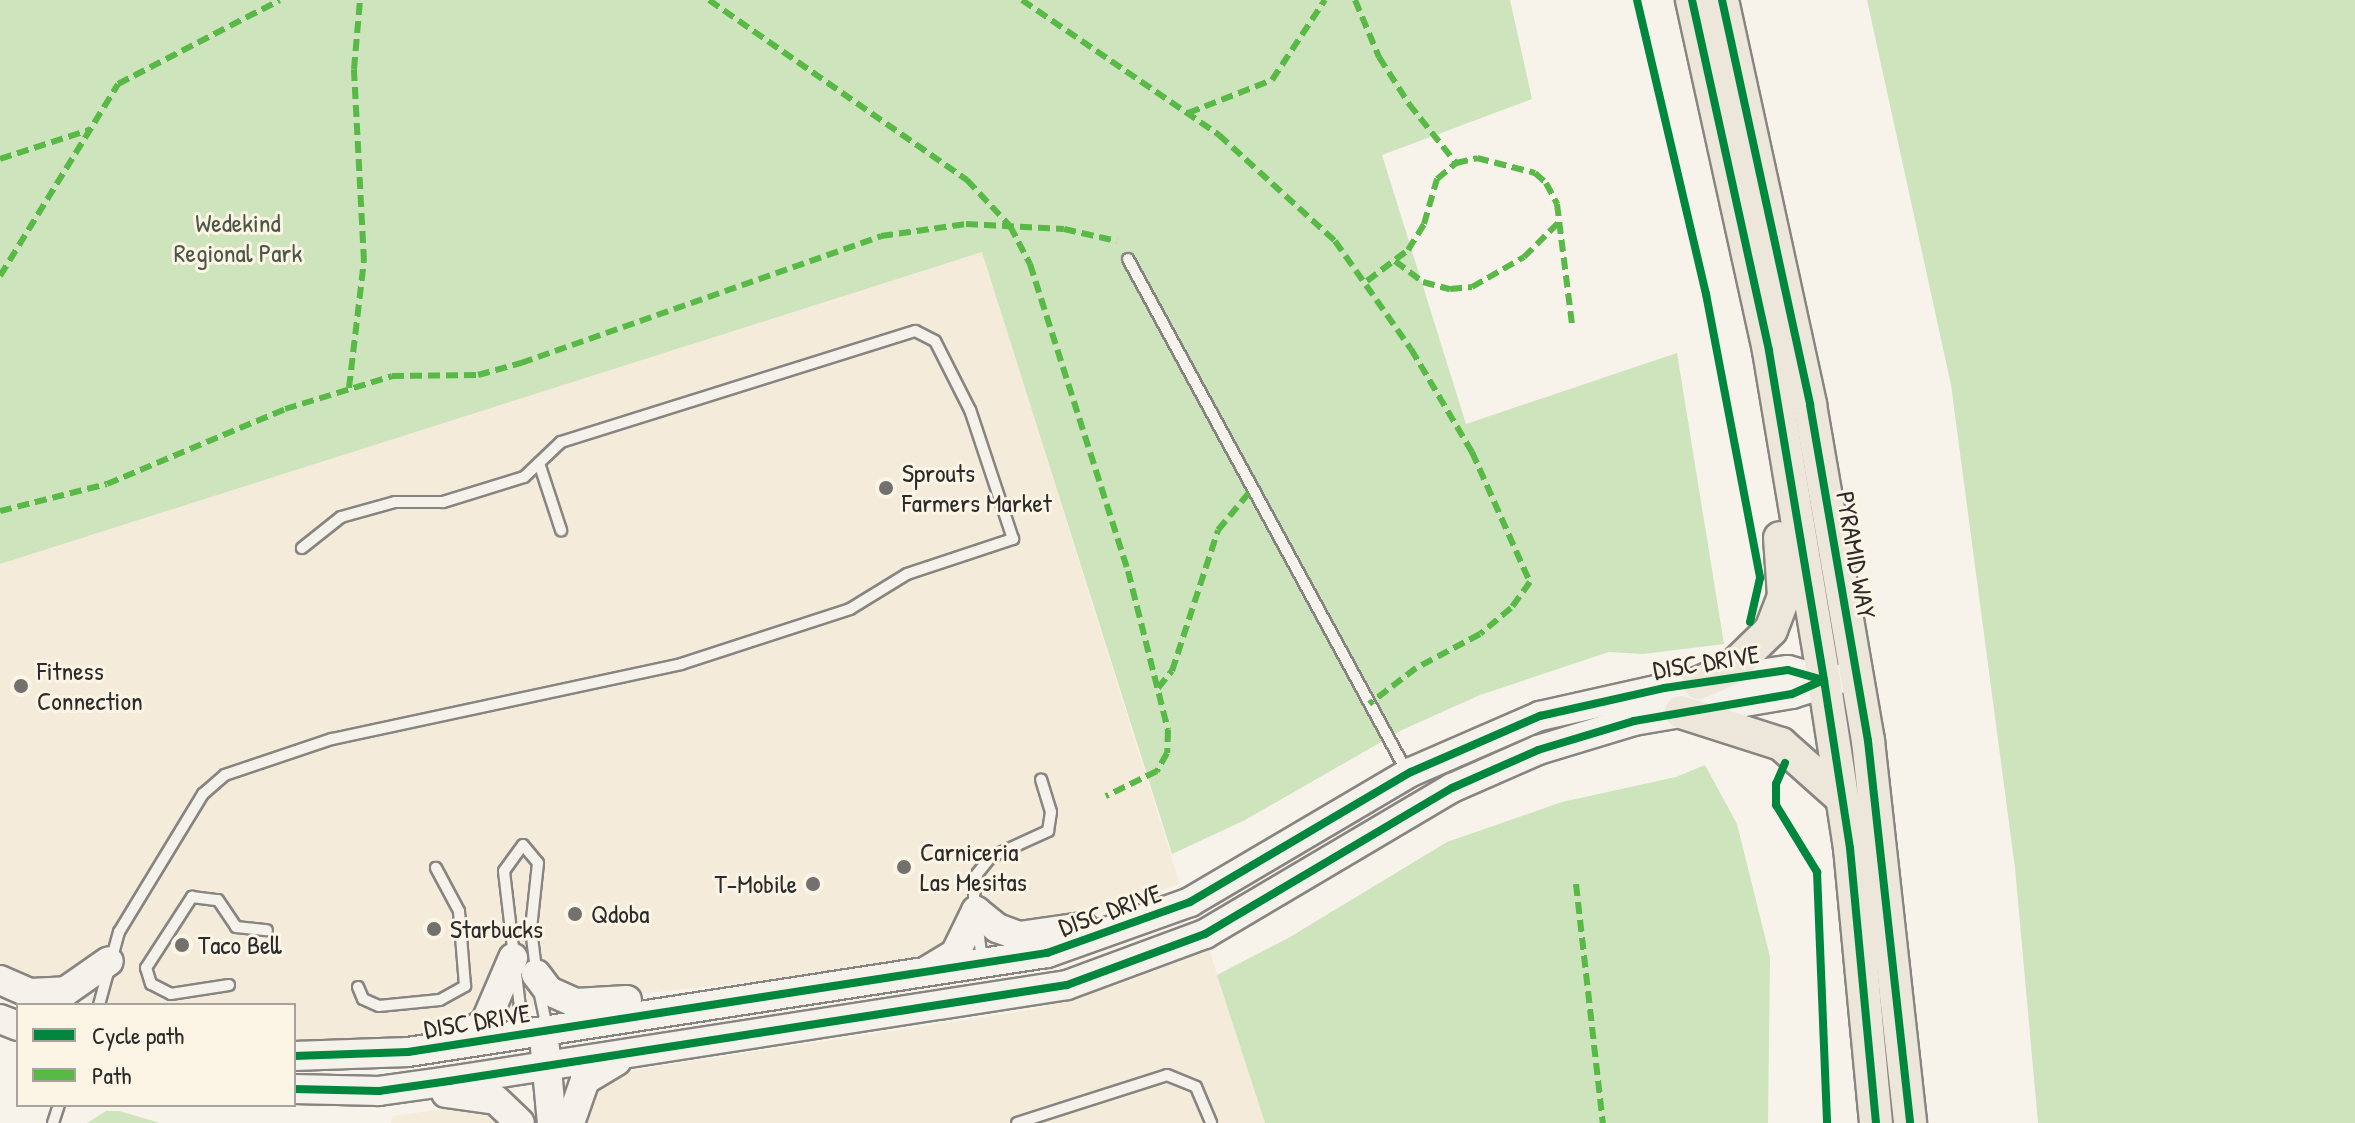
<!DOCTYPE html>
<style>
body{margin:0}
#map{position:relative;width:2355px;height:1123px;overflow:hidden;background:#f7f3ea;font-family:"Patrick Hand",sans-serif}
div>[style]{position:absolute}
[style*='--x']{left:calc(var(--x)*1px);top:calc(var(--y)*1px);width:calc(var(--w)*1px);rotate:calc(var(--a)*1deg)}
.built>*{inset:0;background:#f5ebda}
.green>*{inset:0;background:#cde4bd}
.roads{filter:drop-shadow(2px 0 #878581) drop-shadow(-2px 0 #878581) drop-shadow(0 2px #878581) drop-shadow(0 -2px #878581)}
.lane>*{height:10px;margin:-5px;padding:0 5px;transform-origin:5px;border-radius:5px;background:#f5f2ec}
.secondary>*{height:28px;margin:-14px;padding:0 14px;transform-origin:14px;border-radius:14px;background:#f5f2ec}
.primary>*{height:32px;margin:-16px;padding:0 16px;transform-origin:16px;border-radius:16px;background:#ece7da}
.quiet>*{height:6px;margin-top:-3px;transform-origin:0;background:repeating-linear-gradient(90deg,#58b947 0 12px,transparent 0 18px)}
.cycleway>*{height:8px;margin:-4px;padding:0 4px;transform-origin:4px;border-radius:4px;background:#00873e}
.dots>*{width:22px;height:22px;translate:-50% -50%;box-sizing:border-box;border:4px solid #fcf5e5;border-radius:50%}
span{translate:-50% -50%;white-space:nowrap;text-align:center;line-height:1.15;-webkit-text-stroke:6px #fcf5e5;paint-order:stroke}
.park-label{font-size:26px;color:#4b5646}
.poi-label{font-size:26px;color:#2b2b2b}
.left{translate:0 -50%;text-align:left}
.right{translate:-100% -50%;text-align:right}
.street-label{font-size:26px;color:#2b2b2b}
.legend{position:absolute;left:16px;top:1003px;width:280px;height:104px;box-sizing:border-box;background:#fcf5e5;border:2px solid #a8a49b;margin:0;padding:10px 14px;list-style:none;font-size:24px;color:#2b2b2b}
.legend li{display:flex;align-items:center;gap:16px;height:40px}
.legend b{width:40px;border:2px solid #a8a49b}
</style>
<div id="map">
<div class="built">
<i style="clip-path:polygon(982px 251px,1180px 884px,1009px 946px,808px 976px,590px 999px,481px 1015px,468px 1027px,394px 1039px,294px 1040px,294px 1005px,104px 1005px,0 963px,0 564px)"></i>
<i style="clip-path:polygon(1209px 949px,1265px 1123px,580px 1123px,586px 1091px,607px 1074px,1029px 1010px,1121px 984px)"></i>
<i style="clip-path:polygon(480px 1104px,511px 1123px,391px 1123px,392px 1116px)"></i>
</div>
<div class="green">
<i style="clip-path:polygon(0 0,1510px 0,1532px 99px,1382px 155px,1466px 424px,1677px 353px,1724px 644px,1643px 654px,1609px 652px,1480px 695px,1402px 730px,1245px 820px,1172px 854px,982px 252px,0 564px)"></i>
<i style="clip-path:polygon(1867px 0,2355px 0,2355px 1123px,2038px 1123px,2015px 868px,1951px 385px)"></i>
<i style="clip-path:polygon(1705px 765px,1737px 824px,1770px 957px,1768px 1123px,1265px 1123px,1217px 975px,1290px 937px,1447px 842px,1562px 802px,1676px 777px)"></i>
<i style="clip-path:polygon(106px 1111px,119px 1111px,160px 1123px,87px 1123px)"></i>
</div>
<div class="roads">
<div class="lane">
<i style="--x:1128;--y:259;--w:584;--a:61.46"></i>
<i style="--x:539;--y:463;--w:71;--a:71.8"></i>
<i style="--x:982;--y:961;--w:65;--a:-97"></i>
<i style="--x:974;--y:896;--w:22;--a:-82"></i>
<i style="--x:977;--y:874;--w:22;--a:-51"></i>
<i style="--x:991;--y:857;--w:63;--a:-24.5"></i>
<i style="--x:1048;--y:831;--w:19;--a:-81"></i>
<i style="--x:1051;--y:812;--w:34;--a:-107"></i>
<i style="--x:229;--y:985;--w:59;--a:171.2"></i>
<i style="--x:171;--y:994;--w:22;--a:-153"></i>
<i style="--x:151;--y:984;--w:17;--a:-107"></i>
<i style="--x:146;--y:968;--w:85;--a:-57.1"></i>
<i style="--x:192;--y:897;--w:26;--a:7"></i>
<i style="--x:218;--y:900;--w:32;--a:56"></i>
<i style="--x:236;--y:927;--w:31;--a:6"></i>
<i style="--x:358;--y:987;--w:13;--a:67"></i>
<i style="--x:363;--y:999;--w:17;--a:24"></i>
<i style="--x:379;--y:1006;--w:61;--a:-5.6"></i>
<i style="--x:440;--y:1000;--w:29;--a:-29"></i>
<i style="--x:465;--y:986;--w:75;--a:-94.6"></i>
<i style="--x:459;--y:911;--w:49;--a:-118.1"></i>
<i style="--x:539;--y:990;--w:40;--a:78"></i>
<i style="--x:99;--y:1005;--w:76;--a:-74.7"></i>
<i style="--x:119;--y:932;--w:162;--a:-58.7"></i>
<i style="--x:203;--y:794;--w:29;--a:-41"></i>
<i style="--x:225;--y:775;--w:113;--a:-18.6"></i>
<i style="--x:332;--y:739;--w:357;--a:-12.1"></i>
<i style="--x:681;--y:664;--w:178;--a:-18"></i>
<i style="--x:850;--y:609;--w:67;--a:-31.6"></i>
<i style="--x:907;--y:574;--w:112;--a:-18.3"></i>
<i style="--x:1013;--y:539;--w:136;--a:-108.4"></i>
<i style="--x:970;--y:410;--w:77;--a:-116.9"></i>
<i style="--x:935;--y:341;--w:22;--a:-153"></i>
<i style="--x:915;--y:331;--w:371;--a:162.6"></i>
<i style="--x:561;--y:442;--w:51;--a:136.6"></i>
<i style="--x:524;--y:477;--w:85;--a:162.8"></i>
<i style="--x:443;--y:502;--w:48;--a:180"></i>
<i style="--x:395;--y:502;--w:56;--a:164.5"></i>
<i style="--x:341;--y:517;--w:50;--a:141.5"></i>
<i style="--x:523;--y:1033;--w:163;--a:-96.7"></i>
<i style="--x:504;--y:871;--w:32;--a:-54"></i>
<i style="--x:523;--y:845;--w:23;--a:50"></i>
<i style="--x:538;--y:863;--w:66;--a:96.1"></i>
<i style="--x:531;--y:929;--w:41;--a:83"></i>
<i style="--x:53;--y:1123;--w:19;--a:-72"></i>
<i style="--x:1017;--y:1123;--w:157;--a:-17.7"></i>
<i style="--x:1167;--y:1075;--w:31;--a:22"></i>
<i style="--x:1196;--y:1087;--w:39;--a:67"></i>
</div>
<div class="secondary">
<i style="--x:928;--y:970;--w:31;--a:-31"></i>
<i style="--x:955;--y:954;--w:48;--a:-64"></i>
<i style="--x:976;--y:911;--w:27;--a:39"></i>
<i style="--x:997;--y:928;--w:23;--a:20"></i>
<i style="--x:1019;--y:936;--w:65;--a:-8"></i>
<i style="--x:536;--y:974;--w:21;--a:53"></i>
<i style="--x:549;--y:991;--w:30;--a:24"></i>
<i style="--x:576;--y:1003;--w:51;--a:-3.4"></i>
<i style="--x:0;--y:980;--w:52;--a:23.6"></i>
<i style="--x:30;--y:993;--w:36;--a:-3"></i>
<i style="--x:66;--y:991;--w:52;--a:-34.9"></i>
<i style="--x:0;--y:1019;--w:19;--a:21"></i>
<i style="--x:455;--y:1041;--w:35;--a:-31"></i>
<i style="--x:485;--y:1023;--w:71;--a:-66.7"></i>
<i style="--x:545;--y:1048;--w:75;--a:84.7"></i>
<i style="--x:294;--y:1056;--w:114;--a:-2"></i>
<i style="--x:408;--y:1052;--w:647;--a:-8.81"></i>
<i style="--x:1047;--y:953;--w:152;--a:-19.6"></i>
<i style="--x:1190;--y:902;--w:256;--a:-30.5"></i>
<i style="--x:1411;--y:772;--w:141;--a:-23.5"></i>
<i style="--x:1540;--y:716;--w:127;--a:-12.7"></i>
<i style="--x:1664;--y:688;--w:125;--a:-8.3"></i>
<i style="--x:1788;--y:670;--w:37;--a:16"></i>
<i style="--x:294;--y:1089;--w:85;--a:1.3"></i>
<i style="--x:379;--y:1091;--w:71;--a:-8.1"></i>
<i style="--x:449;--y:1081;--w:625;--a:-8.83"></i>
<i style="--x:1067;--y:985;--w:147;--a:-20.3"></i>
<i style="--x:1205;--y:934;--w:287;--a:-30.6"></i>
<i style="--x:1452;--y:788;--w:94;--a:-23.8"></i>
<i style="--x:1538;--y:750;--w:100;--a:-16.8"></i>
<i style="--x:1634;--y:721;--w:160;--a:-9.7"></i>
<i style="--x:1792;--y:694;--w:57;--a:-17.5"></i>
<i style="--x:446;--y:1093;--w:50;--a:8"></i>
<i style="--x:496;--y:1100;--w:33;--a:44"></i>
<i style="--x:570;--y:1123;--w:46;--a:-70.8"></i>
<i style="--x:585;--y:1080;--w:37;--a:-31"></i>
</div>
<div class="primary">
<i style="--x:1692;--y:0;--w:359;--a:77.6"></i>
<i style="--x:1769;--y:351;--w:334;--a:80.5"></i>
<i style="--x:1824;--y:680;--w:170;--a:81.2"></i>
<i style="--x:1850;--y:848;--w:276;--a:84.6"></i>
<i style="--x:1722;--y:0;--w:414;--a:77.7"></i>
<i style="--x:1810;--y:405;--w:341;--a:80.2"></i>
<i style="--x:1868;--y:741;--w:384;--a:83.7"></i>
<i style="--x:1699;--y:683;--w:36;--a:-24"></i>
<i style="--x:1732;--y:668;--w:54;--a:-44.3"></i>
<i style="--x:1771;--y:630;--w:36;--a:-69"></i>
<i style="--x:1784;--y:596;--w:58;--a:-93.9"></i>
<i style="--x:1681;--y:712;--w:105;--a:17.7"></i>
<i style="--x:1781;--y:744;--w:83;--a:41.6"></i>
</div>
</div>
<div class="quiet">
<i style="--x:709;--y:0;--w:315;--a:34.9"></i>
<i style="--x:967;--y:180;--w:63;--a:46.9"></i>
<i style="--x:1010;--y:226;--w:43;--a:62.2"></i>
<i style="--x:1030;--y:264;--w:322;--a:72.3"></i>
<i style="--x:1128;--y:571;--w:164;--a:75.9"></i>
<i style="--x:1168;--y:730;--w:23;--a:92"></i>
<i style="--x:1167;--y:753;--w:21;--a:119"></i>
<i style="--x:1157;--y:771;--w:57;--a:153.9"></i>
<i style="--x:1022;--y:0;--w:239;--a:34.4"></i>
<i style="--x:1219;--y:135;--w:157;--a:42.4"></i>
<i style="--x:1335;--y:241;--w:132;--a:54.9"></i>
<i style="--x:1411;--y:349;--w:120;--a:59.4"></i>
<i style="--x:1472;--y:452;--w:142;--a:66"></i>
<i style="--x:1530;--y:582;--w:32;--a:126"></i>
<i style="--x:1511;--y:608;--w:40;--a:140"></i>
<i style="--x:1480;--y:634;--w:72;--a:152"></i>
<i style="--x:1416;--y:668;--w:59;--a:142.5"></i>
<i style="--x:1355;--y:0;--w:62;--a:67.2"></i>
<i style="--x:1379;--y:57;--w:56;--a:57.4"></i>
<i style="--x:1409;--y:104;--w:75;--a:51.5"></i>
<i style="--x:1188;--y:113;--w:90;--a:-21.4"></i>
<i style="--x:1272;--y:80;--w:96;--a:-56.5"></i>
<i style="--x:0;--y:159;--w:94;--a:-18"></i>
<i style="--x:1395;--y:261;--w:35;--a:37"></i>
<i style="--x:1423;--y:282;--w:28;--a:15"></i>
<i style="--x:1450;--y:289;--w:22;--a:-5"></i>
<i style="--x:1472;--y:287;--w:60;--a:-30"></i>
<i style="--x:1524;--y:257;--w:48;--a:-45"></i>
<i style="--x:0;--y:276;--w:225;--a:-58.4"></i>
<i style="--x:118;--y:84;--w:182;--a:-27.4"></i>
<i style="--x:1367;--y:281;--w:51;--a:-37.1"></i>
<i style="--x:1408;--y:250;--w:31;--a:-58"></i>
<i style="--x:1424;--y:224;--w:47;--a:-73.9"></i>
<i style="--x:1437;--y:179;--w:25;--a:-40"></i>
<i style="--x:1456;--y:163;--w:22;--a:-13"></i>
<i style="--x:1477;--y:158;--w:60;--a:14.5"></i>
<i style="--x:1535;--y:173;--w:15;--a:42"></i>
<i style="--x:1546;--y:183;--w:24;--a:62"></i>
<i style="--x:1557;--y:204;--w:122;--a:82.9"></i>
<i style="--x:349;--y:388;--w:128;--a:-83.3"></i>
<i style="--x:364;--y:261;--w:192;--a:-93"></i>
<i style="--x:354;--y:69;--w:69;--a:-85"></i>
<i style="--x:0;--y:511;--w:110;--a:-14.2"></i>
<i style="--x:107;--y:484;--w:193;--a:-22.8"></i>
<i style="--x:285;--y:409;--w:112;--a:-17.1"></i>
<i style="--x:392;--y:376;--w:86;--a:-0.7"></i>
<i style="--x:478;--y:375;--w:45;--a:-15.6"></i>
<i style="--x:521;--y:363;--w:382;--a:-19.4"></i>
<i style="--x:881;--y:236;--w:86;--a:-8"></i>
<i style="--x:966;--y:224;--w:98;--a:2.9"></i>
<i style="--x:1064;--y:229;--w:54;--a:12.8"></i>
<i style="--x:1158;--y:688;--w:22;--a:-51"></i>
<i style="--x:1172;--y:671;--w:148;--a:-71.9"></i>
<i style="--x:1218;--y:530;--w:53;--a:-50.3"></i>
<i style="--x:1576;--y:884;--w:241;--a:83.6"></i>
</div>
<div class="cycleway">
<i style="--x:1637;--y:0;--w:302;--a:76.8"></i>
<i style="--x:1706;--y:294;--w:289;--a:79.2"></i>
<i style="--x:1760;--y:578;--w:45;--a:102.8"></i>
<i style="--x:1692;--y:0;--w:359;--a:77.6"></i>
<i style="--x:1769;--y:351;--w:334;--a:80.5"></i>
<i style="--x:1824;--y:680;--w:170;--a:81.2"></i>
<i style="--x:1850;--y:848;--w:276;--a:84.6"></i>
<i style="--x:1722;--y:0;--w:414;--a:77.7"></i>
<i style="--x:1810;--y:405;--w:341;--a:80.2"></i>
<i style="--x:1868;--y:741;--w:384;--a:83.7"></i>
<i style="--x:1785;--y:763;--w:23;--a:113"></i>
<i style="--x:1776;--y:784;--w:21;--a:90"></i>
<i style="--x:1776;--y:805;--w:79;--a:58.5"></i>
<i style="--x:1817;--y:872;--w:251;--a:87.7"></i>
<i style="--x:294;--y:1056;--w:114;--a:-2"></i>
<i style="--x:408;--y:1052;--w:647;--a:-8.81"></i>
<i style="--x:1047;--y:953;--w:152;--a:-19.6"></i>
<i style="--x:1190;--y:902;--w:256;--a:-30.5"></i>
<i style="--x:1411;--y:772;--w:141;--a:-23.5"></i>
<i style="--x:1540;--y:716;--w:127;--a:-12.7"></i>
<i style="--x:1664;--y:688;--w:125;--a:-8.3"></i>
<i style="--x:1788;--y:670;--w:37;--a:16"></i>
<i style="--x:294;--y:1089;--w:85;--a:1.3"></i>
<i style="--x:379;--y:1091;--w:71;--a:-8.1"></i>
<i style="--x:449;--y:1081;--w:625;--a:-8.83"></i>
<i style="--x:1067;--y:985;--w:147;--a:-20.3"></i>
<i style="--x:1205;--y:934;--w:287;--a:-30.6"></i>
<i style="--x:1452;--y:788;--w:94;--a:-23.8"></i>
<i style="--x:1538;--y:750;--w:100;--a:-16.8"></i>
<i style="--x:1634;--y:721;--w:160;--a:-9.7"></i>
<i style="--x:1792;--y:694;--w:35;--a:-24"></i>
</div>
<div class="dots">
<i style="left:886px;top:488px;background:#72716e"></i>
<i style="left:21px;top:686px;background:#72716e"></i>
<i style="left:904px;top:867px;background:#72716e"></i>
<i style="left:813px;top:884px;background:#72716e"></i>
<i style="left:575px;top:914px;background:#72716e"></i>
<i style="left:434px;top:929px;background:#72716e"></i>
<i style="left:182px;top:945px;background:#72716e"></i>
</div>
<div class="park-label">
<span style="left:238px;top:238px">Wedekind<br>Regional Park</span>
</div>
<div class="poi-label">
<span class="left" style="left:902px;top:488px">Sprouts<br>Farmers Market</span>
<span class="left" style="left:37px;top:686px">Fitness<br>Connection</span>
<span class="left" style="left:920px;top:867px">Carniceria<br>Las Mesitas</span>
<span class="right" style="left:797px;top:884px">T-Mobile</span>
<span class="left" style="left:591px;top:914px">Qdoba</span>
<span class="left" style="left:450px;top:929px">Starbucks</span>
<span class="left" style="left:198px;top:945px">Taco Bell</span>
</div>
<div class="street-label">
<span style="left:1856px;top:555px;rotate:80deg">PYRAMID WAY</span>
<span style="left:1706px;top:662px;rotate:-9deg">DISC DRIVE</span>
<span style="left:1110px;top:910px;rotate:-20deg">DISC DRIVE</span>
<span style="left:477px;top:1021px;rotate:-9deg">DISC DRIVE</span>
</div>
<ul class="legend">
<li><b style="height:10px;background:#00873e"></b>Cycle path</li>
<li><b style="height:10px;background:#58b947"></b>Path</li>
</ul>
</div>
